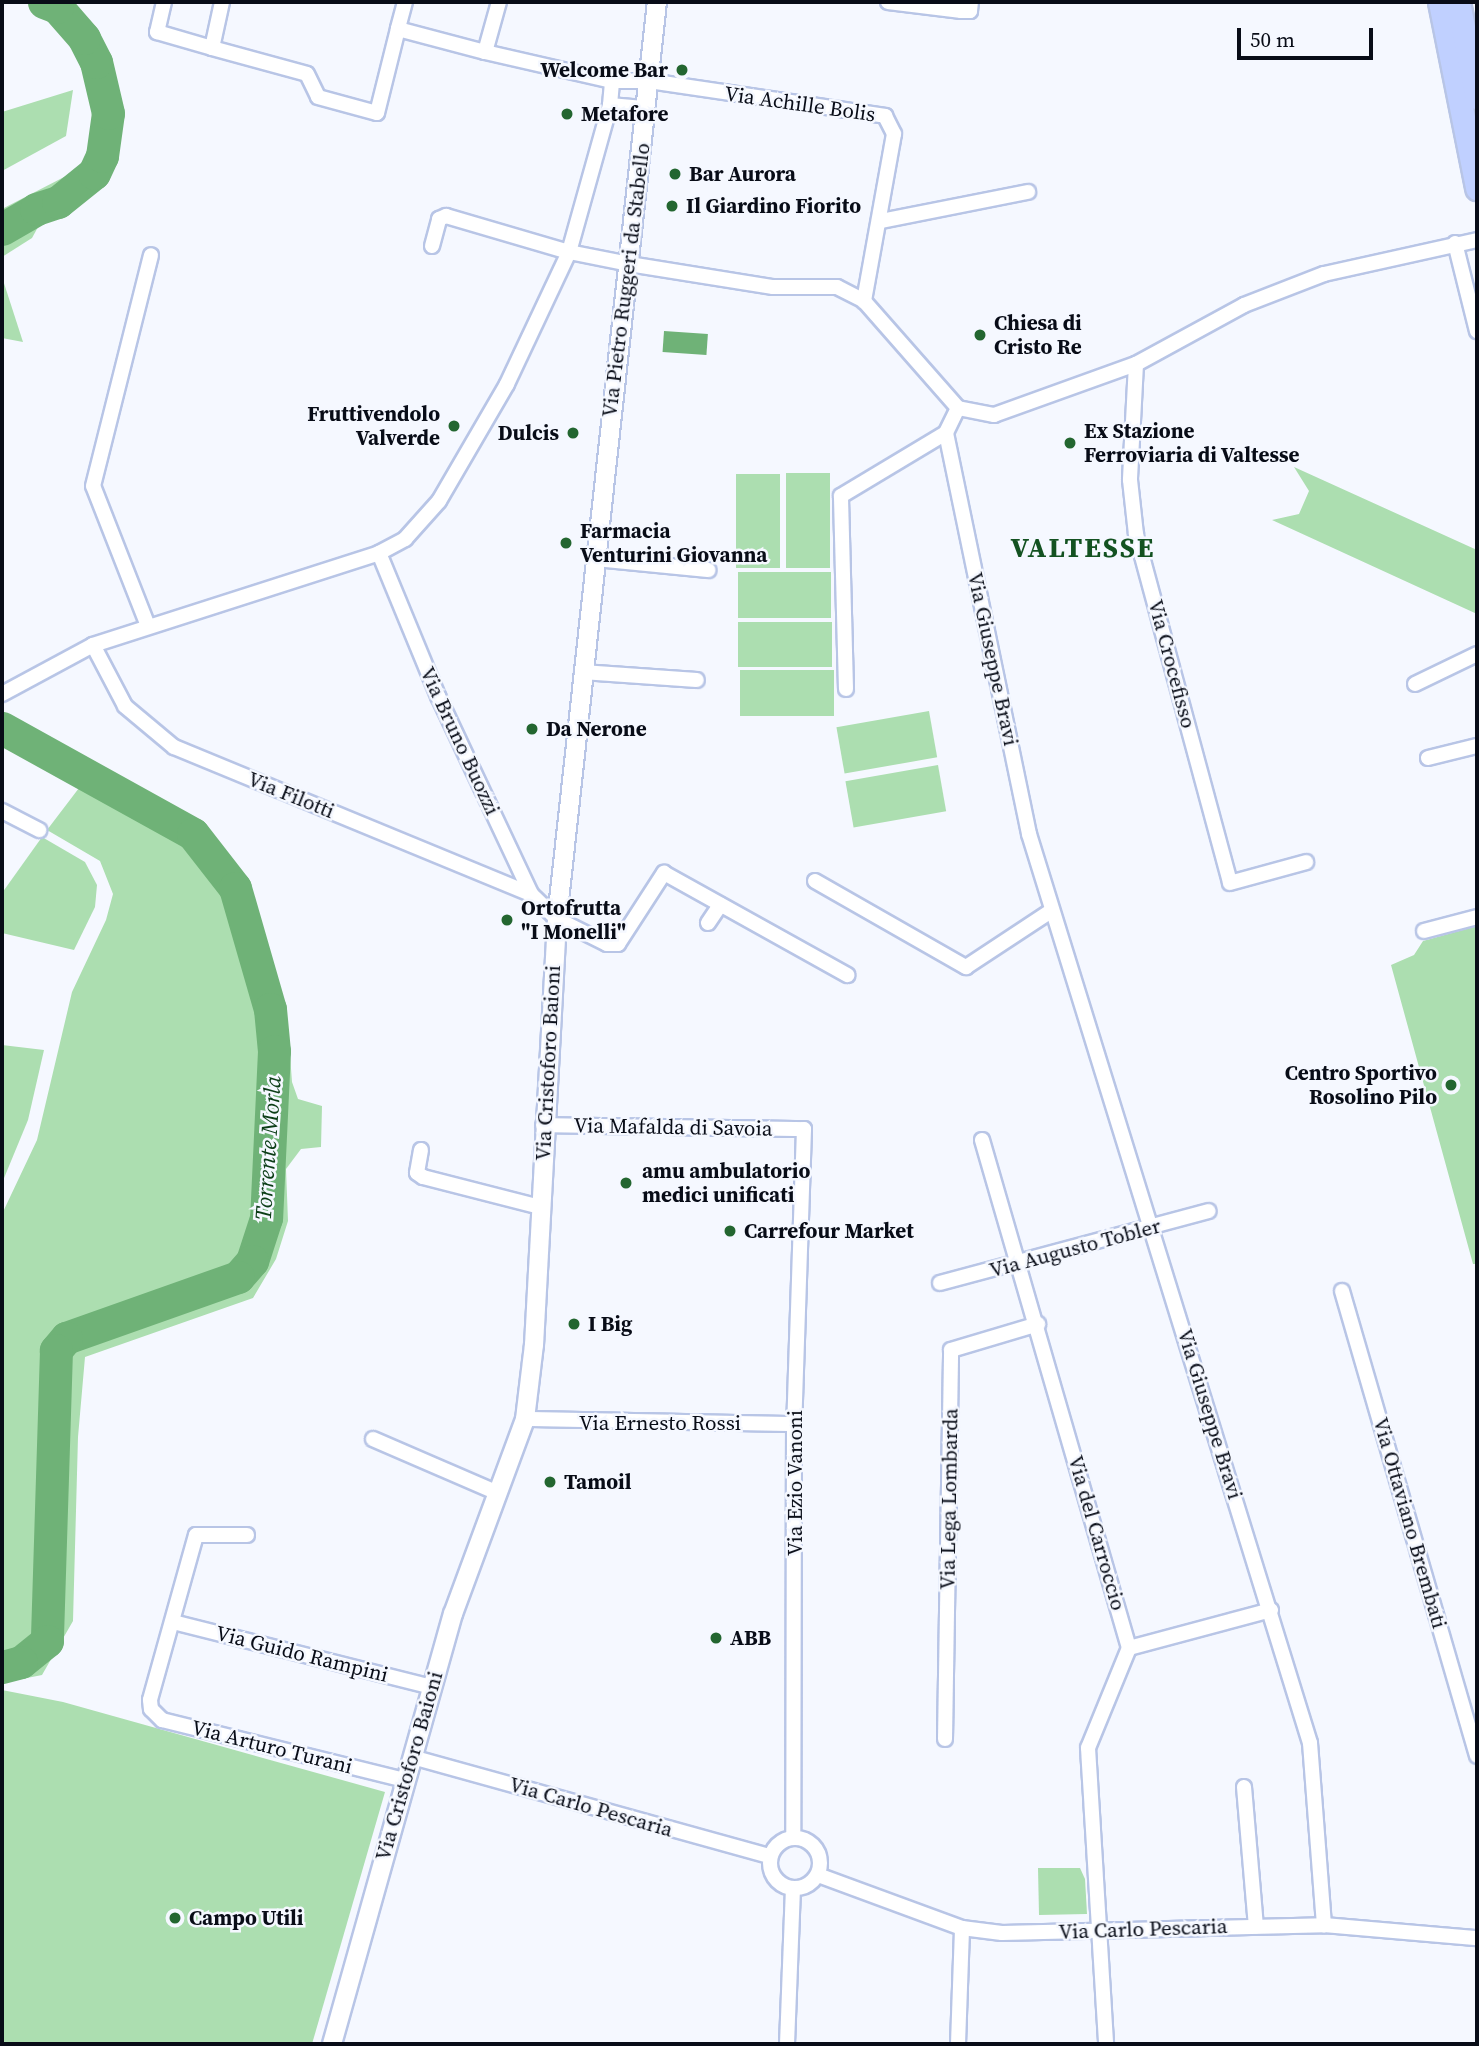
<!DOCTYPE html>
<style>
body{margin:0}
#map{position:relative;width:1479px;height:2046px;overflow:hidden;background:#f5f8ff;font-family:"Source Serif 4",serif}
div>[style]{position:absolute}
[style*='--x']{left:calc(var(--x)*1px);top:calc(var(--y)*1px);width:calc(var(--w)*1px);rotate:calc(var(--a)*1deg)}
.green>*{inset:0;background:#acdeb0;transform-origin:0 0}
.water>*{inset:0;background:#6fb277;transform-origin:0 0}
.river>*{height:33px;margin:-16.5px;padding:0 16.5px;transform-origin:16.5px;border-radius:16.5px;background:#6fb277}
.roads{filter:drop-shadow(2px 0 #b8c5e6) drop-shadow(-2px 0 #b8c5e6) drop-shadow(0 2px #b8c5e6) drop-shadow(0 -2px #b8c5e6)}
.minor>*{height:14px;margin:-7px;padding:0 7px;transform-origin:7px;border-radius:7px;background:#fff}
.minor>.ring{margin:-7px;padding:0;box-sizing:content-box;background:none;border:14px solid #fff;border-radius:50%}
.tertiary>*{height:18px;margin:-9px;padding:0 9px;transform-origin:9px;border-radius:9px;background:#fff}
.trunk>*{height:23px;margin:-11.5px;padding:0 11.5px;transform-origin:11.5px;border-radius:11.5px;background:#c0d0ff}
.dots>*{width:19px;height:19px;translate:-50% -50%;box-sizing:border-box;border:4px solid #f5f8ff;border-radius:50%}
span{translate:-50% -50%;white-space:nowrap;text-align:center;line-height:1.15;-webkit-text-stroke:5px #f5f8ff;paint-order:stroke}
.poi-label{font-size:21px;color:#080c17;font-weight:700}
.right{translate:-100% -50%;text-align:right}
.left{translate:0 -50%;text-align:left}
.street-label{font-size:21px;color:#080c17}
.water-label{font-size:23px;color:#0b3d16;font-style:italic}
.district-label{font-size:28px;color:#135221;font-weight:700;letter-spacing:2px}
.frame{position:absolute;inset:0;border:4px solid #080c17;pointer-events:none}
.scale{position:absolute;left:1237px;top:28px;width:136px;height:32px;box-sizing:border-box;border:4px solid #080c17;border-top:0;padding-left:9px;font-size:21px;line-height:24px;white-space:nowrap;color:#080c17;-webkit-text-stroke:5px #f5f8ff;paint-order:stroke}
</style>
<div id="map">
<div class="green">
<i style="clip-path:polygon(73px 90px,66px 136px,2px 171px,2px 112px)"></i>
<i style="clip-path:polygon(66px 176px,32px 238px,2px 257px,2px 209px)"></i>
<i style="clip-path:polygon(2px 277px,23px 342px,2px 338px)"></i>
<i style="clip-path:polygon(1294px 467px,1477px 550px,1477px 614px,1272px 520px,1299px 514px,1309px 491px)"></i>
<i style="left:786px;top:473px;width:44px;height:95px"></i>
<i style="left:736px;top:474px;width:44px;height:94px"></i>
<i style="left:738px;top:572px;width:93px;height:46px"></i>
<i style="left:832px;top:622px;width:45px;height:94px;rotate:90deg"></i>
<i style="left:834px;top:670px;width:46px;height:94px;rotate:90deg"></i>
<i style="left:929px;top:711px;width:47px;height:94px;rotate:80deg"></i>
<i style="left:938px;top:765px;width:47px;height:94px;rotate:80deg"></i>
<i style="clip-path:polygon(79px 788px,190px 850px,227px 898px,252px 979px,269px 955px,288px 1028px,292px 1082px,298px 1099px,322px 1106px,321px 1147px,301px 1149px,286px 1169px,288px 1221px,276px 1259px,253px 1298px,85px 1357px,78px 1437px,73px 1621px,42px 1675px,2px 1683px,2px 1214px,37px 1140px,72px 992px,106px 920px,113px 894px,100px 861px,47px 830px)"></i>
<i style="clip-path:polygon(42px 837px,85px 862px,97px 885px,95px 907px,74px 950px,2px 933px,2px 893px)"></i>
<i style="clip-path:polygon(1477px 926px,1477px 1264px,1473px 1264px,1391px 965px,1414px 955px,1423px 941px)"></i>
<i style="clip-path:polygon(2px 1045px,44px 1050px,28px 1120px,2px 1183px)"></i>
<i style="clip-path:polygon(2px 1690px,63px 1702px,385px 1792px,312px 2044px,2px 2044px)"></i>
<i style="clip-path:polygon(1038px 1868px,1080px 1868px,1085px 1879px,1087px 1914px,1039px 1915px)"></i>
</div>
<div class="water">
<i style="left:664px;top:331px;width:44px;height:21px;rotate:4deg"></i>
</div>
<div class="river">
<i style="--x:2;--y:229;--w:39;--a:-30"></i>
<i style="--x:36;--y:209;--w:23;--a:-18"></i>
<i style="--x:58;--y:202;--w:46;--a:-38.9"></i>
<i style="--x:94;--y:173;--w:19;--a:-65"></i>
<i style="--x:102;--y:156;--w:43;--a:-82.1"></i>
<i style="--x:108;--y:113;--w:52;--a:-103.2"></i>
<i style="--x:96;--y:62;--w:27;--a:-117"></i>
<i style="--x:84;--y:38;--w:41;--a:-131.1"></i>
<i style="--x:57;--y:7;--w:14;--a:-159"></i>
<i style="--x:2;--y:728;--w:218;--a:29"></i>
<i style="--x:193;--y:834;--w:68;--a:52.1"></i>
<i style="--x:235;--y:888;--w:126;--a:73.9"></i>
<i style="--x:270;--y:1009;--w:42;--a:84.6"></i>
<i style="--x:274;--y:1051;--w:167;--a:92.7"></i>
<i style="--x:266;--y:1218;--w:45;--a:108"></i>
<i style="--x:252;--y:1261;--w:21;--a:131"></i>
<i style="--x:238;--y:1277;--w:182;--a:160.5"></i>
<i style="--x:66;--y:1338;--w:16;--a:130"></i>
<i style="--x:56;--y:1350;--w:291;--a:91.8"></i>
<i style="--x:47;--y:1641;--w:33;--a:141"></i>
<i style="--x:21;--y:1662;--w:20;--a:165"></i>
</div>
<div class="roads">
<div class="minor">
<i style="--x:164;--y:2;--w:31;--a:103"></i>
<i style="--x:157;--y:32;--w:57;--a:16.2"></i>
<i style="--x:212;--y:48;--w:47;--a:-77.7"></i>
<i style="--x:405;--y:2;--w:28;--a:105"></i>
<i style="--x:398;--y:29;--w:90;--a:14.8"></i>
<i style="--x:485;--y:52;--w:130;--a:12.9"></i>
<i style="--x:612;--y:81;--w:37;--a:0"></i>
<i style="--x:649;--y:81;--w:239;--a:8.4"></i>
<i style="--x:885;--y:116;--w:20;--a:63"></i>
<i style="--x:894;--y:134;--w:170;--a:100.2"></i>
<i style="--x:888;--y:2;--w:74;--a:7"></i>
<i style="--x:961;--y:11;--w:9;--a:0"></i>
<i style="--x:970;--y:11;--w:9;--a:-84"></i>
<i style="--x:212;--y:48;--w:98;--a:15.3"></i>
<i style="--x:307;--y:74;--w:25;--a:64"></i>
<i style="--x:318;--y:97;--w:61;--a:15.2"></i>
<i style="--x:377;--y:113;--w:87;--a:-76"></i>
<i style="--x:485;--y:52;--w:52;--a:-74.4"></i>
<i style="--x:610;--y:105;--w:36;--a:5"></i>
<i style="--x:881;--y:221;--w:150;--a:-11.2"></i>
<i style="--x:1455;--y:243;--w:91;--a:76"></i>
<i style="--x:432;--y:246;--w:28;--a:-75"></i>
<i style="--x:439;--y:219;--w:8;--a:-23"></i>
<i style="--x:446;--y:216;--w:128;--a:16.3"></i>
<i style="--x:569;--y:252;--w:61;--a:11.3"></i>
<i style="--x:629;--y:264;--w:146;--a:9.1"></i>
<i style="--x:773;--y:287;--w:64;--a:0"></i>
<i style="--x:837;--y:287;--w:30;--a:27"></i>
<i style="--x:864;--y:301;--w:142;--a:48.7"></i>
<i style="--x:958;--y:408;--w:37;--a:11"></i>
<i style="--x:994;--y:415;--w:151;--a:-19.8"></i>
<i style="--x:1136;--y:364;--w:123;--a:-28.6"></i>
<i style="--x:1244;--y:305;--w:86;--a:-21.2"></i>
<i style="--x:1324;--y:274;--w:157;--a:-12.5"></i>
<i style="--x:1136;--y:364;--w:116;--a:93"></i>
<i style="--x:1130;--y:480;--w:54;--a:83.7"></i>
<i style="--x:1136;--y:534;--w:361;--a:74.9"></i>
<i style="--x:1230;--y:883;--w:79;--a:-15.4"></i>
<i style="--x:958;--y:408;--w:28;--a:116"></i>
<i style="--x:946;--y:433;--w:409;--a:78.3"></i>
<i style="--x:1029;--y:834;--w:951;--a:72.82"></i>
<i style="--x:1310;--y:1743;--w:183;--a:85.6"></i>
<i style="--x:379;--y:553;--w:155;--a:67.6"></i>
<i style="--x:438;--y:696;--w:219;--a:64.8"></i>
<i style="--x:531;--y:894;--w:36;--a:44"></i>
<i style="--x:557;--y:919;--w:56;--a:26.6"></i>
<i style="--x:607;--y:944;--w:11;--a:0"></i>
<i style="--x:618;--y:944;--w:85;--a:-57.1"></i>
<i style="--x:664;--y:873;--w:210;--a:29.1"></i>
<i style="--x:595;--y:559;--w:114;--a:5.6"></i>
<i style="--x:148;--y:626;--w:150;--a:-111.4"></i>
<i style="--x:93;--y:486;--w:238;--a:-75.9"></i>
<i style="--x:93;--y:645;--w:69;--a:62.3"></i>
<i style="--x:125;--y:706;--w:64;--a:39.9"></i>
<i style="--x:174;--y:747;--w:386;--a:22.4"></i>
<i style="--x:582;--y:672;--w:115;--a:4"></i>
<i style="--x:1415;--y:684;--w:69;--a:-25.8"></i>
<i style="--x:846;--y:689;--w:193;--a:-91.5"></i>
<i style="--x:841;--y:496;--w:122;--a:-31"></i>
<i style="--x:2;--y:694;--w:103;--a:-28.3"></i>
<i style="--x:93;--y:645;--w:300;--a:-17.8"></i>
<i style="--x:379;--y:553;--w:30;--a:-28"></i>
<i style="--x:405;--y:539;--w:51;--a:-48.2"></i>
<i style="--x:439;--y:501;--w:135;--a:-59.8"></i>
<i style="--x:507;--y:384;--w:146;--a:-64.8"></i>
<i style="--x:569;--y:252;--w:153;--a:-74.4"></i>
<i style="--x:610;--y:105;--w:24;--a:-85"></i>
<i style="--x:1428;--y:758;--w:50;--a:-13.8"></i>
<i style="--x:2;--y:811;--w:42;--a:27.2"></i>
<i style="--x:815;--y:881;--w:174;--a:29.7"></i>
<i style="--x:966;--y:967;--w:102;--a:-33.4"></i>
<i style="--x:708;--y:923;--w:22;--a:-56"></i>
<i style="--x:1424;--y:931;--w:55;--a:-14.8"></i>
<i style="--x:543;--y:1125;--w:261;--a:0.9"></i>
<i style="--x:804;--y:1129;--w:295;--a:91.9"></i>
<i style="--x:794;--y:1424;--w:414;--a:90.1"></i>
<i style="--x:982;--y:1140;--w:529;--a:73.86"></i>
<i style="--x:1129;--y:1648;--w:108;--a:112.3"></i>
<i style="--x:1088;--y:1748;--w:297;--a:86.5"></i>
<i style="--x:421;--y:1150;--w:23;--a:100"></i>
<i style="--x:417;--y:1173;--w:7;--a:34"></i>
<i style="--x:423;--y:1177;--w:121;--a:14.4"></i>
<i style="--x:940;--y:1283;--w:278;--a:-15"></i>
<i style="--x:1342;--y:1291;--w:484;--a:73.8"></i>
<i style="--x:525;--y:1419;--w:269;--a:1.1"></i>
<i style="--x:373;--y:1439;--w:136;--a:23.4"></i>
<i style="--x:247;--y:1535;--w:51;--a:180"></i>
<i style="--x:196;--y:1535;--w:171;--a:105.6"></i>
<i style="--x:150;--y:1700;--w:9;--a:84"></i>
<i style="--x:151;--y:1709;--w:16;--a:45"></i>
<i style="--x:162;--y:1720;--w:250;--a:13.9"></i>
<i style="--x:173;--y:1622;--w:267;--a:14.1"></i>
<i style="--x:1129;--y:1648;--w:147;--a:-15"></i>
<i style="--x:945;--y:1739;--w:389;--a:-89.1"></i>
<i style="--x:951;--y:1350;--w:91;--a:-16.6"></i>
<i style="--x:412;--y:1757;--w:371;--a:15.5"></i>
<i style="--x:1244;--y:1787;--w:140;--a:85.1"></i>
<i class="ring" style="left:770px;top:1838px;width:36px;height:36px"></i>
<i style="--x:818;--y:1875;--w:153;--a:20.2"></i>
<i style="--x:962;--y:1928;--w:40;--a:7.1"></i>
<i style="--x:1002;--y:1933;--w:322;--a:-1.4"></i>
<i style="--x:1324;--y:1925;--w:154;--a:4.9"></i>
<i style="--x:787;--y:2044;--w:156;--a:-87.8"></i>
<i style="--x:958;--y:2044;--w:116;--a:-88"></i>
</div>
<div class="tertiary">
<i style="--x:332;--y:2044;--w:447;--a:-74.3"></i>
<i style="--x:453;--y:1614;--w:208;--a:-69.7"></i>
<i style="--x:525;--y:1419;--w:75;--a:-83.1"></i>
<i style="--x:534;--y:1345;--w:427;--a:-86.9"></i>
<i style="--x:557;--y:919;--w:922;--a:-83.78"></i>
</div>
<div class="trunk">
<i style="--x:1440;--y:2;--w:190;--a:78.7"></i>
<i style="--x:1458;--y:2;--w:97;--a:78.7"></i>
</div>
</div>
<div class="dots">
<i style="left:682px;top:70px;background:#236630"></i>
<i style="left:567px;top:114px;background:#236630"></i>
<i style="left:675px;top:174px;background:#236630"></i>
<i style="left:672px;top:206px;background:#236630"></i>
<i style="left:980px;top:335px;background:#236630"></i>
<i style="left:454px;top:426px;background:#236630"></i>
<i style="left:573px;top:433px;background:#236630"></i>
<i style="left:1070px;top:443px;background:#236630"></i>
<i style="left:566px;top:543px;background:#236630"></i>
<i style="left:532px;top:729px;background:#236630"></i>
<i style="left:507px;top:920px;background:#236630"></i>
<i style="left:1451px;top:1085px;background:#236630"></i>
<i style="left:626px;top:1183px;background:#236630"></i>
<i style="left:730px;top:1231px;background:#236630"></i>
<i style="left:574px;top:1324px;background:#236630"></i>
<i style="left:550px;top:1482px;background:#236630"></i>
<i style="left:716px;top:1638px;background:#236630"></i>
<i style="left:175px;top:1918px;background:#236630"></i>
</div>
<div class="poi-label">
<span class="right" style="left:668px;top:70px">Welcome Bar</span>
<span class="left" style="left:581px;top:114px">Metafore</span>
<span class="left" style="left:689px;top:174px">Bar Aurora</span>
<span class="left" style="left:686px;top:206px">Il Giardino Fiorito</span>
<span class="left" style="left:994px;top:335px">Chiesa di<br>Cristo Re</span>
<span class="right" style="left:440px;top:426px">Fruttivendolo<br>Valverde</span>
<span class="left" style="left:1084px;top:443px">Ex Stazione<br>Ferroviaria di Valtesse</span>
<span class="right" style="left:559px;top:433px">Dulcis</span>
<span class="left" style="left:580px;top:543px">Farmacia<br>Venturini Giovanna</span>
<span class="left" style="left:546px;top:729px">Da Nerone</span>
<span class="left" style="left:521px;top:920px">Ortofrutta<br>"I Monelli"</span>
<span class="right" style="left:1437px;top:1085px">Centro Sportivo<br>Rosolino Pilo</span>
<span class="left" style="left:642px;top:1183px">amu ambulatorio<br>medici unificati</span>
<span class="left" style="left:744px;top:1231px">Carrefour Market</span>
<span class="left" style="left:588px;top:1324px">I Big</span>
<span class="left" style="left:564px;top:1482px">Tamoil</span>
<span class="left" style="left:730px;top:1638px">ABB</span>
<span class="left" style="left:189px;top:1918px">Campo Utili</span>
</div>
<div class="street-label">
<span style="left:800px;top:104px;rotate:8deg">Via Achille Bolis</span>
<span style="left:626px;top:280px;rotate:-83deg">Via Pietro Ruggeri da Stabello</span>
<span style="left:993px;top:659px;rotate:78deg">Via Giuseppe Bravi</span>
<span style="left:1172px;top:664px;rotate:75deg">Via Crocefisso</span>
<span style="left:460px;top:741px;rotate:65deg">Via Bruno Buozzi</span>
<span style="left:291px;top:795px;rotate:22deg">Via Filotti</span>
<span style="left:548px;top:1063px;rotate:-87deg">Via Cristoforo Baioni</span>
<span style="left:673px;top:1127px;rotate:1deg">Via Mafalda di Savoia</span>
<span style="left:1075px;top:1248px;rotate:-15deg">Via Augusto Tobler</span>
<span style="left:1210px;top:1414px;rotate:73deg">Via Giuseppe Bravi</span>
<span style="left:660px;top:1423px">Via Ernesto Rossi</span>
<span style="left:795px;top:1483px;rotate:-90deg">Via Ezio Vanoni</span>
<span style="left:949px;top:1499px;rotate:-89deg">Via Lega Lombarda</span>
<span style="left:1410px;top:1523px;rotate:74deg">Via Ottaviano Brembati</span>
<span style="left:1097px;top:1533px;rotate:74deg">Via del Carroccio</span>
<span style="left:302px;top:1654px;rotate:14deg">Via Guido Rampini</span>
<span style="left:272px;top:1747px;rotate:14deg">Via Arturo Turani</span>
<span style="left:409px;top:1766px;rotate:-74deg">Via Cristoforo Baioni</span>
<span style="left:591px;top:1807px;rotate:16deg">Via Carlo Pescaria</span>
<span style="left:1143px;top:1929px;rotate:-2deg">Via Carlo Pescaria</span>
</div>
<div class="water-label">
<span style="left:268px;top:1148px;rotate:-86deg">Torrente Morla</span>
</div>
<div class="district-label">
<span style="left:1083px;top:547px">VALTESSE</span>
</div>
<div class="frame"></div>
<div class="scale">50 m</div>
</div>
